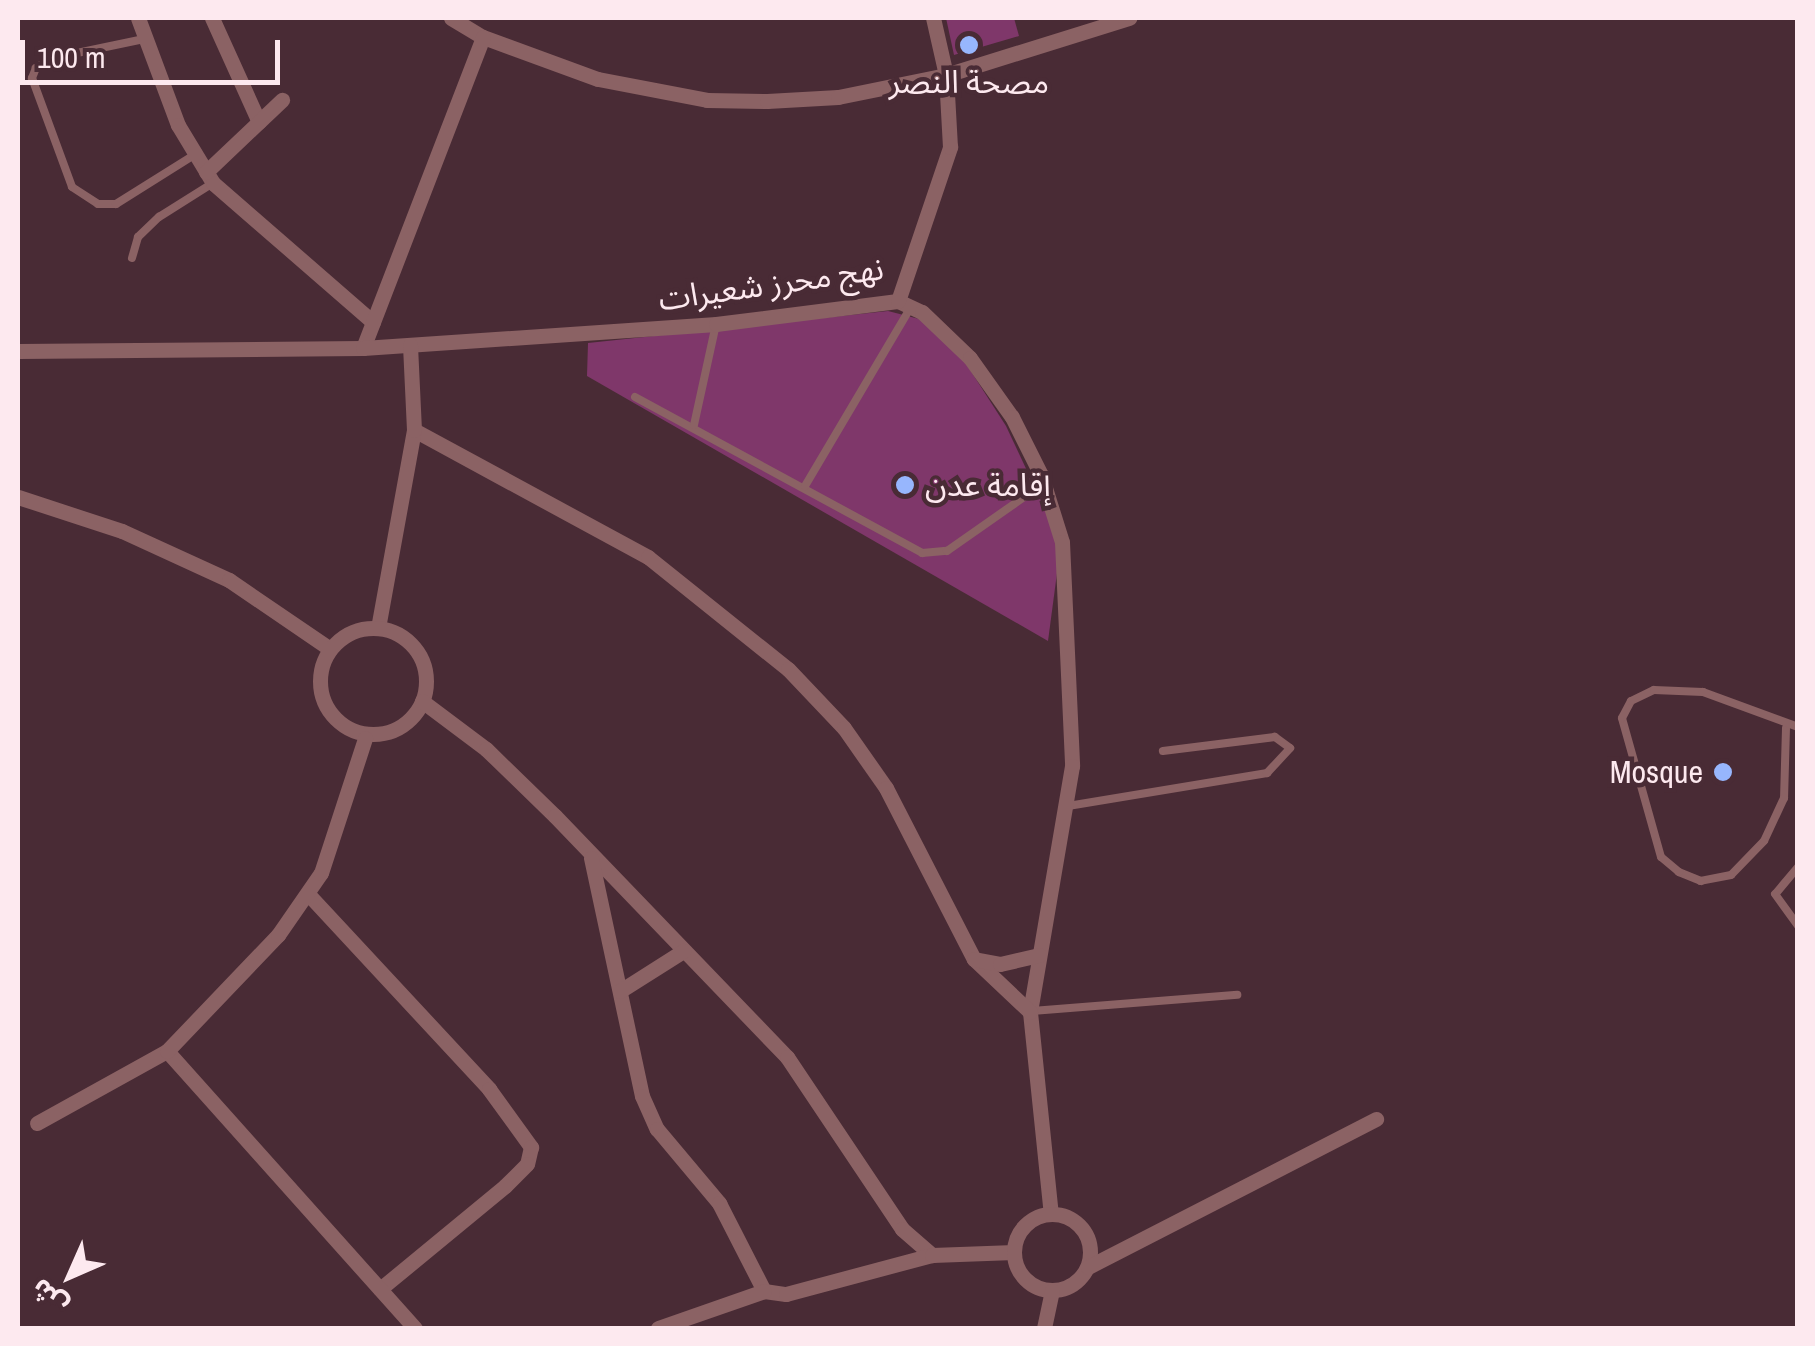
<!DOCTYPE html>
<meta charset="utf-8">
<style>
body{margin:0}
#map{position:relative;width:1815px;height:1346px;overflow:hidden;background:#492b35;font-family:"Archivo Narrow","Noto Sans Arabic",sans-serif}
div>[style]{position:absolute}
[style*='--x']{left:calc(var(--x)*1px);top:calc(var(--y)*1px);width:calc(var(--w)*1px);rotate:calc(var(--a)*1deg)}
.building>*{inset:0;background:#7f376a}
.service>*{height:8px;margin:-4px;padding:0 4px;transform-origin:4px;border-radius:4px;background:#8b6264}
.minor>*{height:15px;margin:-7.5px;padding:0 7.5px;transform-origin:7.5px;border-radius:7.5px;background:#8b6264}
.minor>.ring{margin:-7.5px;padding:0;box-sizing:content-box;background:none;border:15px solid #8b6264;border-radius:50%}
.dots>*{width:28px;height:28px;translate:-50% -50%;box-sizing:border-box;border:5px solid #492b35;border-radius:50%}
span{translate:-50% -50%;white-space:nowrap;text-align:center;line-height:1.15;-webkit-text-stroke:9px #492b35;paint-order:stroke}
.poi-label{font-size:32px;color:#fde9ef}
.left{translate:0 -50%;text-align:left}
.right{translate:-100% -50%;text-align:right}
.street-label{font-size:32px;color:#fde9ef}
.frame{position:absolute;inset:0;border:20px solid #fde9ef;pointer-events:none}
.north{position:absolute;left:20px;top:1226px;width:100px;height:100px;-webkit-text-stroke:8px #492b35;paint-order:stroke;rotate:225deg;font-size:28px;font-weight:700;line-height:40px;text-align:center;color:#fde9ef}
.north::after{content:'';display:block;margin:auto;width:35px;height:45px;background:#fde9ef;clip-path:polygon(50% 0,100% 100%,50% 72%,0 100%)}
.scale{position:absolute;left:20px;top:40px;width:260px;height:45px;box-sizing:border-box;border:5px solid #fde9ef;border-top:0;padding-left:12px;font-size:30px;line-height:35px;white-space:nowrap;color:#fde9ef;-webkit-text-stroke:8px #492b35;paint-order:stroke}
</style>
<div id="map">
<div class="building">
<i style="clip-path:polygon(946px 18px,1014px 18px,1019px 36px,954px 55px)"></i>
<i style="clip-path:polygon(888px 311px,923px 320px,965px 362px,1006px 426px,1061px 543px,1048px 641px,587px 376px,588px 343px)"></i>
</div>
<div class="service">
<i style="--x:144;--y:39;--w:93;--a:168.2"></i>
<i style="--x:53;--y:58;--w:20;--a:150"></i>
<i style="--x:36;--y:68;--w:11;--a:112"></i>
<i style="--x:32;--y:78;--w:116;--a:69.8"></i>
<i style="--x:72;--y:187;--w:31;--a:33"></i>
<i style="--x:98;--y:204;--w:18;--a:0"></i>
<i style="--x:116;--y:204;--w:92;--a:-32.1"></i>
<i style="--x:132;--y:258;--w:22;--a:-74"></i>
<i style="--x:138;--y:237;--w:29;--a:-44"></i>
<i style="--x:159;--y:217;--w:64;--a:-32.2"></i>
<i style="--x:635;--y:397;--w:327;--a:28.5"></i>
<i style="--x:922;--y:553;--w:25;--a:-5"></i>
<i style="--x:947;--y:551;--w:118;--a:-35"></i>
<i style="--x:694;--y:425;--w:103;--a:-77.7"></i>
<i style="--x:805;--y:486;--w:208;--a:-59.4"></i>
<i style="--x:1786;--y:728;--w:70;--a:91.6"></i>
<i style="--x:1784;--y:798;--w:47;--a:114.9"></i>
<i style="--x:1764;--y:841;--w:47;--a:134.1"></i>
<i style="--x:1731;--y:875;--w:31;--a:169"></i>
<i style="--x:1701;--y:881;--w:24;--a:-158"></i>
<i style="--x:1679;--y:872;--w:23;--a:-140"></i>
<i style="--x:1661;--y:857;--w:144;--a:-105.7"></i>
<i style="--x:1622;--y:718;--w:19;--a:-62"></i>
<i style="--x:1631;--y:701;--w:25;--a:-26"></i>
<i style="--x:1654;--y:690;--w:49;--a:2.3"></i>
<i style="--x:1703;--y:692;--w:101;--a:20.2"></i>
<i style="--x:1068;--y:806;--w:202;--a:-9.4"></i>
<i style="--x:1267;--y:773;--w:34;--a:-47"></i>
<i style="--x:1290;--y:748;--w:19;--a:-144"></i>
<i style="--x:1275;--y:737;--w:113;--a:172.9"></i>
<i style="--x:1798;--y:867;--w:35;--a:130"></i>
<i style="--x:1775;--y:894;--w:39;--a:54"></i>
<i style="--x:1032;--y:1011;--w:206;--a:-4.5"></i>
</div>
<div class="minor">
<i style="--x:138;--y:18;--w:114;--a:69.5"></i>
<i style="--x:178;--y:125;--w:68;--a:58.9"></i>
<i style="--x:213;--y:183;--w:212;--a:41"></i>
<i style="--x:212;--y:18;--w:114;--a:65.7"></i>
<i style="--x:451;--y:18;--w:37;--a:31"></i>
<i style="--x:483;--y:37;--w:122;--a:20.1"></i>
<i style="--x:598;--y:79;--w:111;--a:10.9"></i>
<i style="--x:707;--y:100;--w:60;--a:1"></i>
<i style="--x:767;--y:101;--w:71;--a:-3.2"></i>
<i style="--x:838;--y:97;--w:110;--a:-11.5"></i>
<i style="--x:946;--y:75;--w:192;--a:-17.3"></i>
<i style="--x:206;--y:172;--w:105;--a:-43.5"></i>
<i style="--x:898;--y:301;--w:26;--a:25"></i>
<i style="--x:922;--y:312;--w:66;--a:43.8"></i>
<i style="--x:970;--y:358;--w:72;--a:54.6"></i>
<i style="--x:1012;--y:417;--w:65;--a:63.4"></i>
<i style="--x:1041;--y:475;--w:70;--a:72.6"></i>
<i style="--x:1062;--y:542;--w:224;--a:87.4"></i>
<i style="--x:1072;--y:766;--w:250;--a:99.7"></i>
<i style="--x:1030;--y:1012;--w:203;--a:84.1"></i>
<i style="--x:363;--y:348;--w:333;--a:-68.9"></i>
<i style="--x:18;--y:351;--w:345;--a:-0.5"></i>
<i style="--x:363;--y:348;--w:354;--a:-3.9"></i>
<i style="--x:716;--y:324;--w:183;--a:-7.2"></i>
<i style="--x:898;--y:301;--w:163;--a:-71.3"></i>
<i style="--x:950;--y:147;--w:72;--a:-93.2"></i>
<i style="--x:946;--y:75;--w:58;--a:-102.8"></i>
<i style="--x:414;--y:430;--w:266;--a:28.5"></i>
<i style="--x:648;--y:557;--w:179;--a:38.7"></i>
<i style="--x:788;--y:669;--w:81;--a:46.5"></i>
<i style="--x:844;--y:728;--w:73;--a:55"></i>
<i style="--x:886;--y:788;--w:192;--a:62.8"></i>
<i style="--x:974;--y:959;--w:77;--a:43.4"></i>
<i style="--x:18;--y:497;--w:109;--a:18.1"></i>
<i style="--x:122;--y:531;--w:118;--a:24.6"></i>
<i style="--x:229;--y:580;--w:122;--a:34.3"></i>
<i style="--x:378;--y:628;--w:201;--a:-79.7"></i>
<i style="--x:414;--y:430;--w:85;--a:-92.7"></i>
<i class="ring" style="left:320px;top:628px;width:91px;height:91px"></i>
<i style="--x:422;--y:701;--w:80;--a:36.9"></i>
<i style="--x:486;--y:749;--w:96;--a:44.2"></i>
<i style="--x:555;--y:816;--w:335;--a:46.1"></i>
<i style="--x:787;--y:1057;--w:207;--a:56.2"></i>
<i style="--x:902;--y:1229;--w:40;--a:41"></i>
<i style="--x:591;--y:858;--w:243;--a:77.9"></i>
<i style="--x:642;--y:1096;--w:36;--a:66"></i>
<i style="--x:657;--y:1129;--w:97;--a:50"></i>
<i style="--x:719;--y:1203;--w:99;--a:62.9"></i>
<i style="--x:764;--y:1291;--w:22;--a:8"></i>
<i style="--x:786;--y:1294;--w:151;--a:-15"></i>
<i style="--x:932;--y:1255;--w:82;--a:-2.1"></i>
<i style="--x:309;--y:895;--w:265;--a:47.1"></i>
<i style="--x:489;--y:1089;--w:72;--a:54.1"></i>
<i style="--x:531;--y:1147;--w:17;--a:103"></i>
<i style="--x:527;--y:1164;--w:31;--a:135"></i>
<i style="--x:505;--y:1186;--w:162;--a:140.5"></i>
<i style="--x:974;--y:959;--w:26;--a:11"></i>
<i style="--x:1000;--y:964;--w:40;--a:-13"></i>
<i style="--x:620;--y:991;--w:75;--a:-32.4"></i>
<i style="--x:167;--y:1051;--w:372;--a:48.2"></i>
<i style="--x:37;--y:1123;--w:149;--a:-29"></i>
<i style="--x:167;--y:1051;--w:161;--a:-46.3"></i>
<i style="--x:278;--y:935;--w:75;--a:-55.3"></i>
<i style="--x:321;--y:873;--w:142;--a:-71.9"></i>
<i class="ring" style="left:1014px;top:1214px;width:61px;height:61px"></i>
<i style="--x:1088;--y:1267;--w:324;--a:-27.2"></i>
<i style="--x:658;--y:1328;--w:112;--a:-19.2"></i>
<i style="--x:1044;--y:1328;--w:38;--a:-78"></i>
</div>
<div class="dots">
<i style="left:969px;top:45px;background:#97b6fd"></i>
<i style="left:905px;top:485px;background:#97b6fd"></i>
<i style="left:1723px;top:772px;background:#97b6fd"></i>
</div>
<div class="poi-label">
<span style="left:969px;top:82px">مصحة النصر</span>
<span class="left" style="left:925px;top:485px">إقامة عدن</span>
<span class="right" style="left:1703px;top:772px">Mosque</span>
</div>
<div class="street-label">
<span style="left:771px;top:284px;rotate:-8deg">نهج محرز شعيرات</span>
</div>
<div class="frame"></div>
<div class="north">ش</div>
<div class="scale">100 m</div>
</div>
